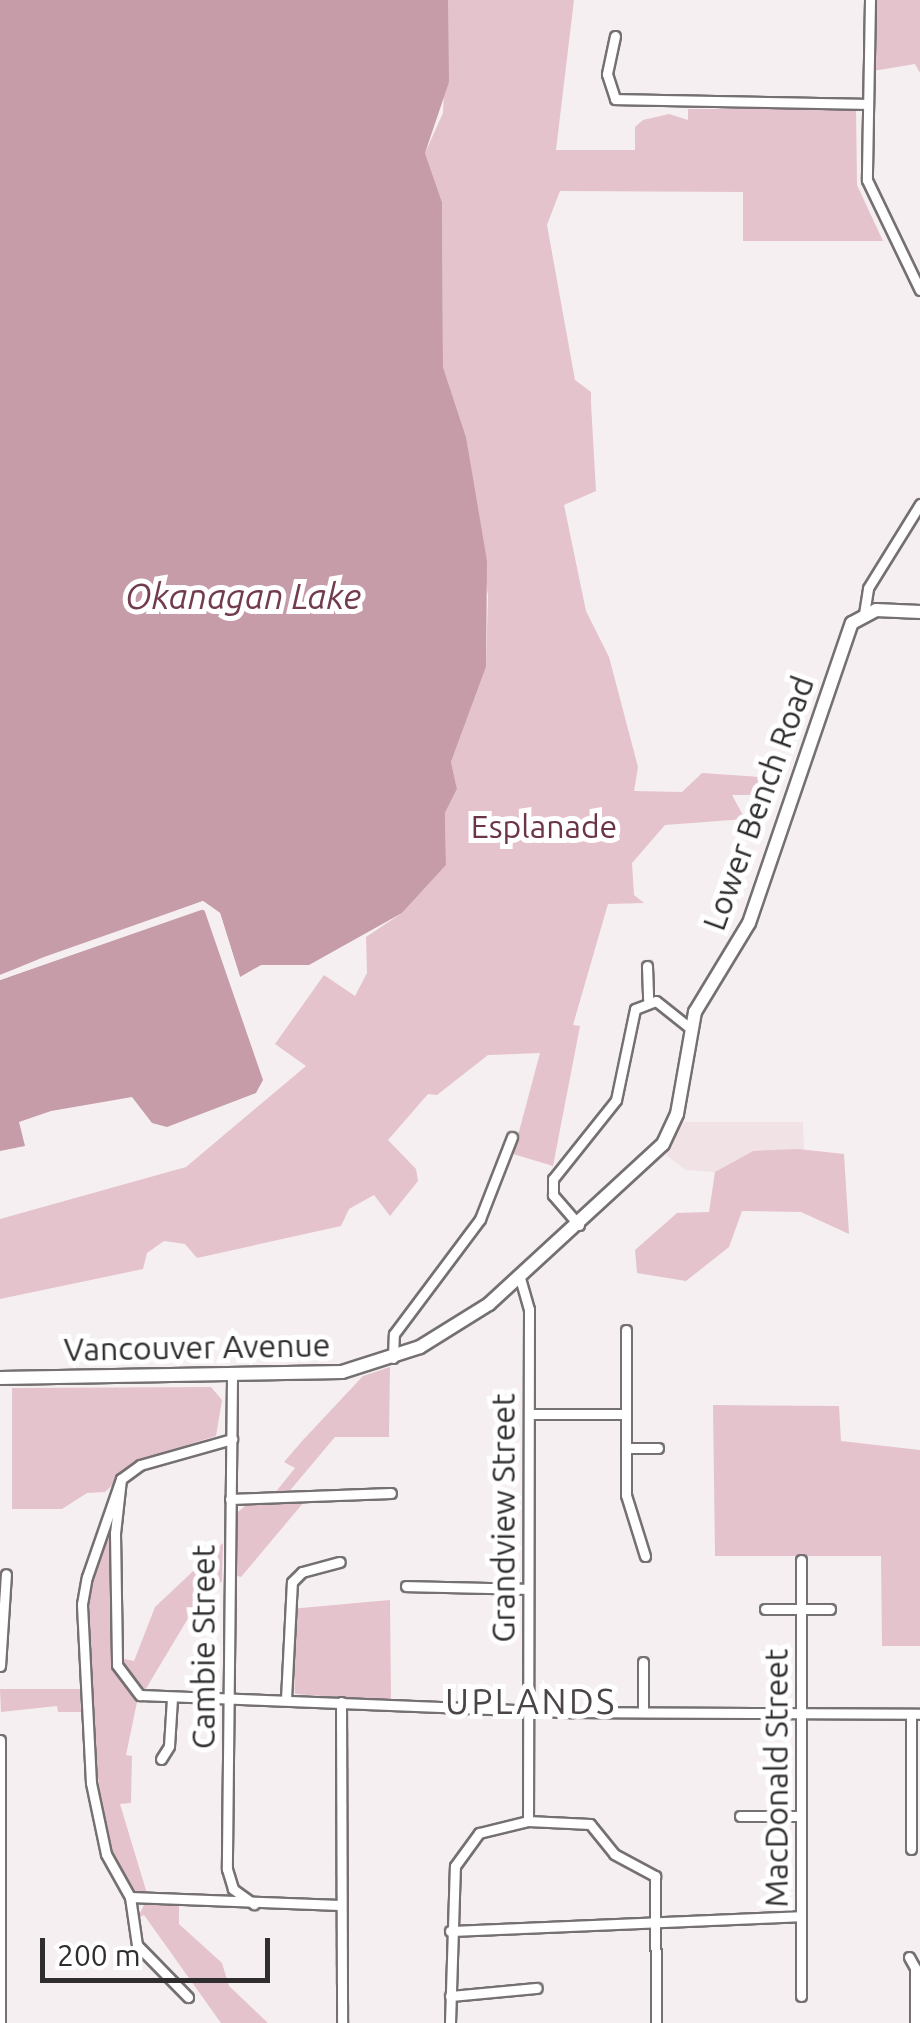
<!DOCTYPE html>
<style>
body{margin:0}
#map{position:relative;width:920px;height:2023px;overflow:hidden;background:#f5eff1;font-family:Ubuntu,sans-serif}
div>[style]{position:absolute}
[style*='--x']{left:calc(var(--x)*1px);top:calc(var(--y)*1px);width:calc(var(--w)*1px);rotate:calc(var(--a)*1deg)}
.built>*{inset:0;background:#f1e2e6}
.green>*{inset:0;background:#e5c3cc}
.water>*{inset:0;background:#c59ca8}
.pier>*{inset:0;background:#f5eff1}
.roads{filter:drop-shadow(2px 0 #757071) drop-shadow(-2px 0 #757071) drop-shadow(0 2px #757071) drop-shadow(0 -2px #757071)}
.street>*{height:9px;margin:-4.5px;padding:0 4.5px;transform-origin:4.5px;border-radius:4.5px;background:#fff}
.secondary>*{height:12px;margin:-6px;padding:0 6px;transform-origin:6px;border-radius:6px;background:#fff}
span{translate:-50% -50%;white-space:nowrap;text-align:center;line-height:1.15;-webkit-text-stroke:10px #fff;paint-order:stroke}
.street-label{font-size:32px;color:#302d2e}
.park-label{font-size:32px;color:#6b3447}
.water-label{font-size:35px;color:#733b4e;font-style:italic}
.neighbourhood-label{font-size:35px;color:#4a4546;letter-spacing:2.5px}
.scale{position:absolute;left:40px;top:1938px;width:230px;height:45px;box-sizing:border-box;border:5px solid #302d2e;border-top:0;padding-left:12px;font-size:30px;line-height:35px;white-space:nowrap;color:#302d2e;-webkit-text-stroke:8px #fff;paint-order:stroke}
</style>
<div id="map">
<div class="built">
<i style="clip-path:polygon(680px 1122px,803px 1122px,804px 1151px,753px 1151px,715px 1172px,686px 1170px,666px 1155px)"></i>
</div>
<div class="green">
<i style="clip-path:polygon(448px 0,574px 0,556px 150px,635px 150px,635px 127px,643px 120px,669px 114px,688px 120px,688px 109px,856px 109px,857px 185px,883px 241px,743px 241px,743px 192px,560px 191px,547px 225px,575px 380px,591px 392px,591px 403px,596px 491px,564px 505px,586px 611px,609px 657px,638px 767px,634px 791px,682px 792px,702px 773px,773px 778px,769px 795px,732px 795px,745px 819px,665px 825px,632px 863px,634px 895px,644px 903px,608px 904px,573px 1025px,580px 1026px,553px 1166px,513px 1154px,540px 1053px,488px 1055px,437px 1095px,428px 1094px,388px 1140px,416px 1169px,418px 1181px,390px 1216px,374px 1195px,349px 1209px,341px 1226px,197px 1258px,185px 1244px,164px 1241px,147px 1253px,143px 1269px,0 1299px,0 1219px,186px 1167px,306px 1066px,275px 1044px,324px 975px,355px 996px,367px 973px,366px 937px,402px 913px,446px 865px,445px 813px,457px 789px,451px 762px,486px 667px,488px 596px,466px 437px,443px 367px,442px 202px,425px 153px,443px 113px)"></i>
<i style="clip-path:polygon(875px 0,920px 0,920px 73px,915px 64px,873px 71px)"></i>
<i style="clip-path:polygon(798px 1149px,844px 1154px,849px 1234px,801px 1212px,742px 1211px,729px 1247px,686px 1281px,637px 1273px,635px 1250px,677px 1213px,709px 1212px,715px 1172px,753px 1151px)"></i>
<i style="clip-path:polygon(390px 1367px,389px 1437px,335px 1437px,287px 1494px,274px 1494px,295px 1468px,284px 1462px,303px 1440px,363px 1376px)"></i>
<i style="clip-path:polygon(211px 1387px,222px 1400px,216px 1436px,139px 1460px,105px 1492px,87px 1493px,62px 1509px,12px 1509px,12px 1388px)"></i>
<i style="clip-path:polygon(713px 1405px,839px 1406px,841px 1441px,920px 1450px,920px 1646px,882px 1646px,881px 1556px,715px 1556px)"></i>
<i style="clip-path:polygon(116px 1492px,115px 1665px,137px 1702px,126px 1755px,132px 1756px,131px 1803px,120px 1804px,148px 1897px,133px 1893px,120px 1878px,106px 1840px,89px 1705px,88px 1596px)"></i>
<i style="clip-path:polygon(250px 1502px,304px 1502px,241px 1577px,231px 1574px,233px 1516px)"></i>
<i style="clip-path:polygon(223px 1543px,222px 1581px,193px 1610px,144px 1692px,127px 1681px,119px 1658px,134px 1661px,155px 1607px)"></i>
<i style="clip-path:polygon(390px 1600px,391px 1701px,295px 1694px,290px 1609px)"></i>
<i style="clip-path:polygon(0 1689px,80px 1689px,81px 1712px,58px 1712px,57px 1706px,1px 1712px)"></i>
<i style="clip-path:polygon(144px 1905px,179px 1905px,179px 1924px,222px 1963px,229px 1986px,268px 2023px,221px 2023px,144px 1915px,137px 1919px)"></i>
</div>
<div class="water">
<i style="clip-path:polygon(0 0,448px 0,449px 82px,425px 153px,442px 202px,443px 367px,466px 437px,487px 561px,486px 667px,451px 762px,457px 789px,445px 813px,446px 865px,402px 913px,309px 965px,261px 965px,240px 977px,220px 913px,203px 901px,0 975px)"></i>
<i style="clip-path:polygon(204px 909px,263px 1080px,256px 1093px,167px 1127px,152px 1123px,132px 1097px,51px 1111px,19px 1122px,25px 1146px,0 1151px,0 980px)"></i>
</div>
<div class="pier">
<i style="clip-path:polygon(203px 901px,220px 913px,240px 977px,231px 981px,210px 913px,201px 909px,0 980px,0 975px,44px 957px)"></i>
</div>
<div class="roads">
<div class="street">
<i style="--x:870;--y:0;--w:180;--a:91"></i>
<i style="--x:867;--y:180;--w:122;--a:64.3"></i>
<i style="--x:615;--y:36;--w:39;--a:102"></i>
<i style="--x:607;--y:74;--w:26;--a:72"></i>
<i style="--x:615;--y:99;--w:252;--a:1.1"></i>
<i style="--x:864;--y:614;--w:26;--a:-81"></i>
<i style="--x:868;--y:588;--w:99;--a:-58.2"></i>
<i style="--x:647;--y:966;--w:33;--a:88"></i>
<i style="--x:579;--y:1225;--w:40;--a:-131"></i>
<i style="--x:553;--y:1195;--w:16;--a:-90"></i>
<i style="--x:553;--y:1179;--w:101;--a:-51.4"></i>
<i style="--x:616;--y:1100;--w:93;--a:-78.2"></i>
<i style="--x:635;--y:1009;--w:22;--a:-21"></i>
<i style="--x:656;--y:1001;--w:43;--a:38.5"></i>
<i style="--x:520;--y:1278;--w:32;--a:74"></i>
<i style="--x:529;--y:1309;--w:512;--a:90.11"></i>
<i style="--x:626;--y:1330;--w:165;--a:90"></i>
<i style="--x:626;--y:1495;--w:64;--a:72.7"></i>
<i style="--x:393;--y:1358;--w:24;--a:-88"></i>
<i style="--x:394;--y:1334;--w:144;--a:-53.2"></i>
<i style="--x:480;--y:1219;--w:88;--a:-68.7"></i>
<i style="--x:232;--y:1378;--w:491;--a:90.6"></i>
<i style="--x:227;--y:1869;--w:21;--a:73"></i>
<i style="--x:233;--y:1889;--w:26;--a:36"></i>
<i style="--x:529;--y:1414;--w:97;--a:0"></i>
<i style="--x:626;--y:1448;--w:32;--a:0"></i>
<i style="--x:121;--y:1479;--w:54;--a:96.3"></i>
<i style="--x:115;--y:1533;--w:132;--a:89.1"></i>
<i style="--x:117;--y:1665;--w:38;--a:53"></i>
<i style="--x:140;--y:1695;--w:432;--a:2.3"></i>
<i style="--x:572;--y:1712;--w:348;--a:0.3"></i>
<i style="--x:230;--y:1499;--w:161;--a:-2.1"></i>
<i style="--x:801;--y:1560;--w:436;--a:90"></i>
<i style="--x:406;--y:1586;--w:122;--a:1.4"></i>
<i style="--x:765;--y:1609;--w:65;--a:0"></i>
<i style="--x:0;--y:1666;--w:92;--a:-86.3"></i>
<i style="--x:286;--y:1699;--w:117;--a:-87.1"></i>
<i style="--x:292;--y:1582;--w:14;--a:-45"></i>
<i style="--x:302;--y:1572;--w:39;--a:-15"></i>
<i style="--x:341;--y:1702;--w:321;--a:89.8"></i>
<i style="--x:643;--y:1712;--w:50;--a:-90"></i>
<i style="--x:0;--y:1740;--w:283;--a:90"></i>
<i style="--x:161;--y:1759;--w:15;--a:-58"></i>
<i style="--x:169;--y:1746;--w:48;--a:-86.4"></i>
<i style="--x:740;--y:1816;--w:61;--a:0"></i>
<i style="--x:911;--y:1849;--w:135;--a:-90"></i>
<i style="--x:130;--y:1897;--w:49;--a:-119.2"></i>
<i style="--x:106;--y:1854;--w:73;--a:-101.9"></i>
<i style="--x:91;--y:1783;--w:179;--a:-92.9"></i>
<i style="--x:82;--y:1604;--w:27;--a:-80"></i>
<i style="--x:87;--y:1577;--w:104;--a:-70.9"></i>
<i style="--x:121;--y:1479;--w:24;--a:-36"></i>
<i style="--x:140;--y:1465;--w:96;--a:-15.8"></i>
<i style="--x:130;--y:1897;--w:210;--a:2.2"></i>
<i style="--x:130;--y:1897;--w:49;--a:81.7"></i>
<i style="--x:137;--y:1945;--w:73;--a:45.6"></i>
<i style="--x:450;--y:1931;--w:351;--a:-2.4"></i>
<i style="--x:909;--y:1957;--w:13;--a:61"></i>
<i style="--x:915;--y:1968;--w:55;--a:90"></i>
<i style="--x:450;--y:1996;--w:87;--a:-5.3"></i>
<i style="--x:450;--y:2023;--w:157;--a:-88.2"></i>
<i style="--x:455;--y:1866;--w:41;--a:-54"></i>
<i style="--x:479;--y:1833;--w:50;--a:-13.8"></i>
<i style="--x:528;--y:1821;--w:62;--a:2.8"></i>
<i style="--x:590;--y:1824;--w:38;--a:51"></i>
<i style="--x:614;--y:1854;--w:47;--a:28.2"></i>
<i style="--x:655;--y:1876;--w:147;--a:89.6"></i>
</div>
<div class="secondary">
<i style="--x:0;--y:1378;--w:342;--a:-1"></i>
<i style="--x:342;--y:1372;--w:82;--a:-17.8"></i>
<i style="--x:420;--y:1347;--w:81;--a:-31.9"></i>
<i style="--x:489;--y:1304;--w:236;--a:-42.6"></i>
<i style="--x:663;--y:1144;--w:33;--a:-65"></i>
<i style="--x:677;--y:1114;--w:104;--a:-80"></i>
<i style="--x:695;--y:1012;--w:104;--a:-58.8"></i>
<i style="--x:749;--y:923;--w:317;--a:-71.1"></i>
<i style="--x:852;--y:623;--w:27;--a:-28"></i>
<i style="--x:876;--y:610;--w:44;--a:2.6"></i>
</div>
</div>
<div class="street-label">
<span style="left:758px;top:803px;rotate:-70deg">Lower Bench Road</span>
<span style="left:197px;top:1347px;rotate:-1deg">Vancouver Avenue</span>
<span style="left:503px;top:1518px;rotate:-90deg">Grandview Street</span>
<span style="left:203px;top:1647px;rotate:-90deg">Cambie Street</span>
<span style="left:776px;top:1778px;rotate:-90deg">MacDonald Street</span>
</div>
<div class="park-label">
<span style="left:544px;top:826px">Esplanade</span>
</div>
<div class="water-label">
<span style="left:243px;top:596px">Okanagan Lake</span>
</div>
<div class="neighbourhood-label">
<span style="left:531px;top:1701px">UPLANDS</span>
</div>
<div class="scale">200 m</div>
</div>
